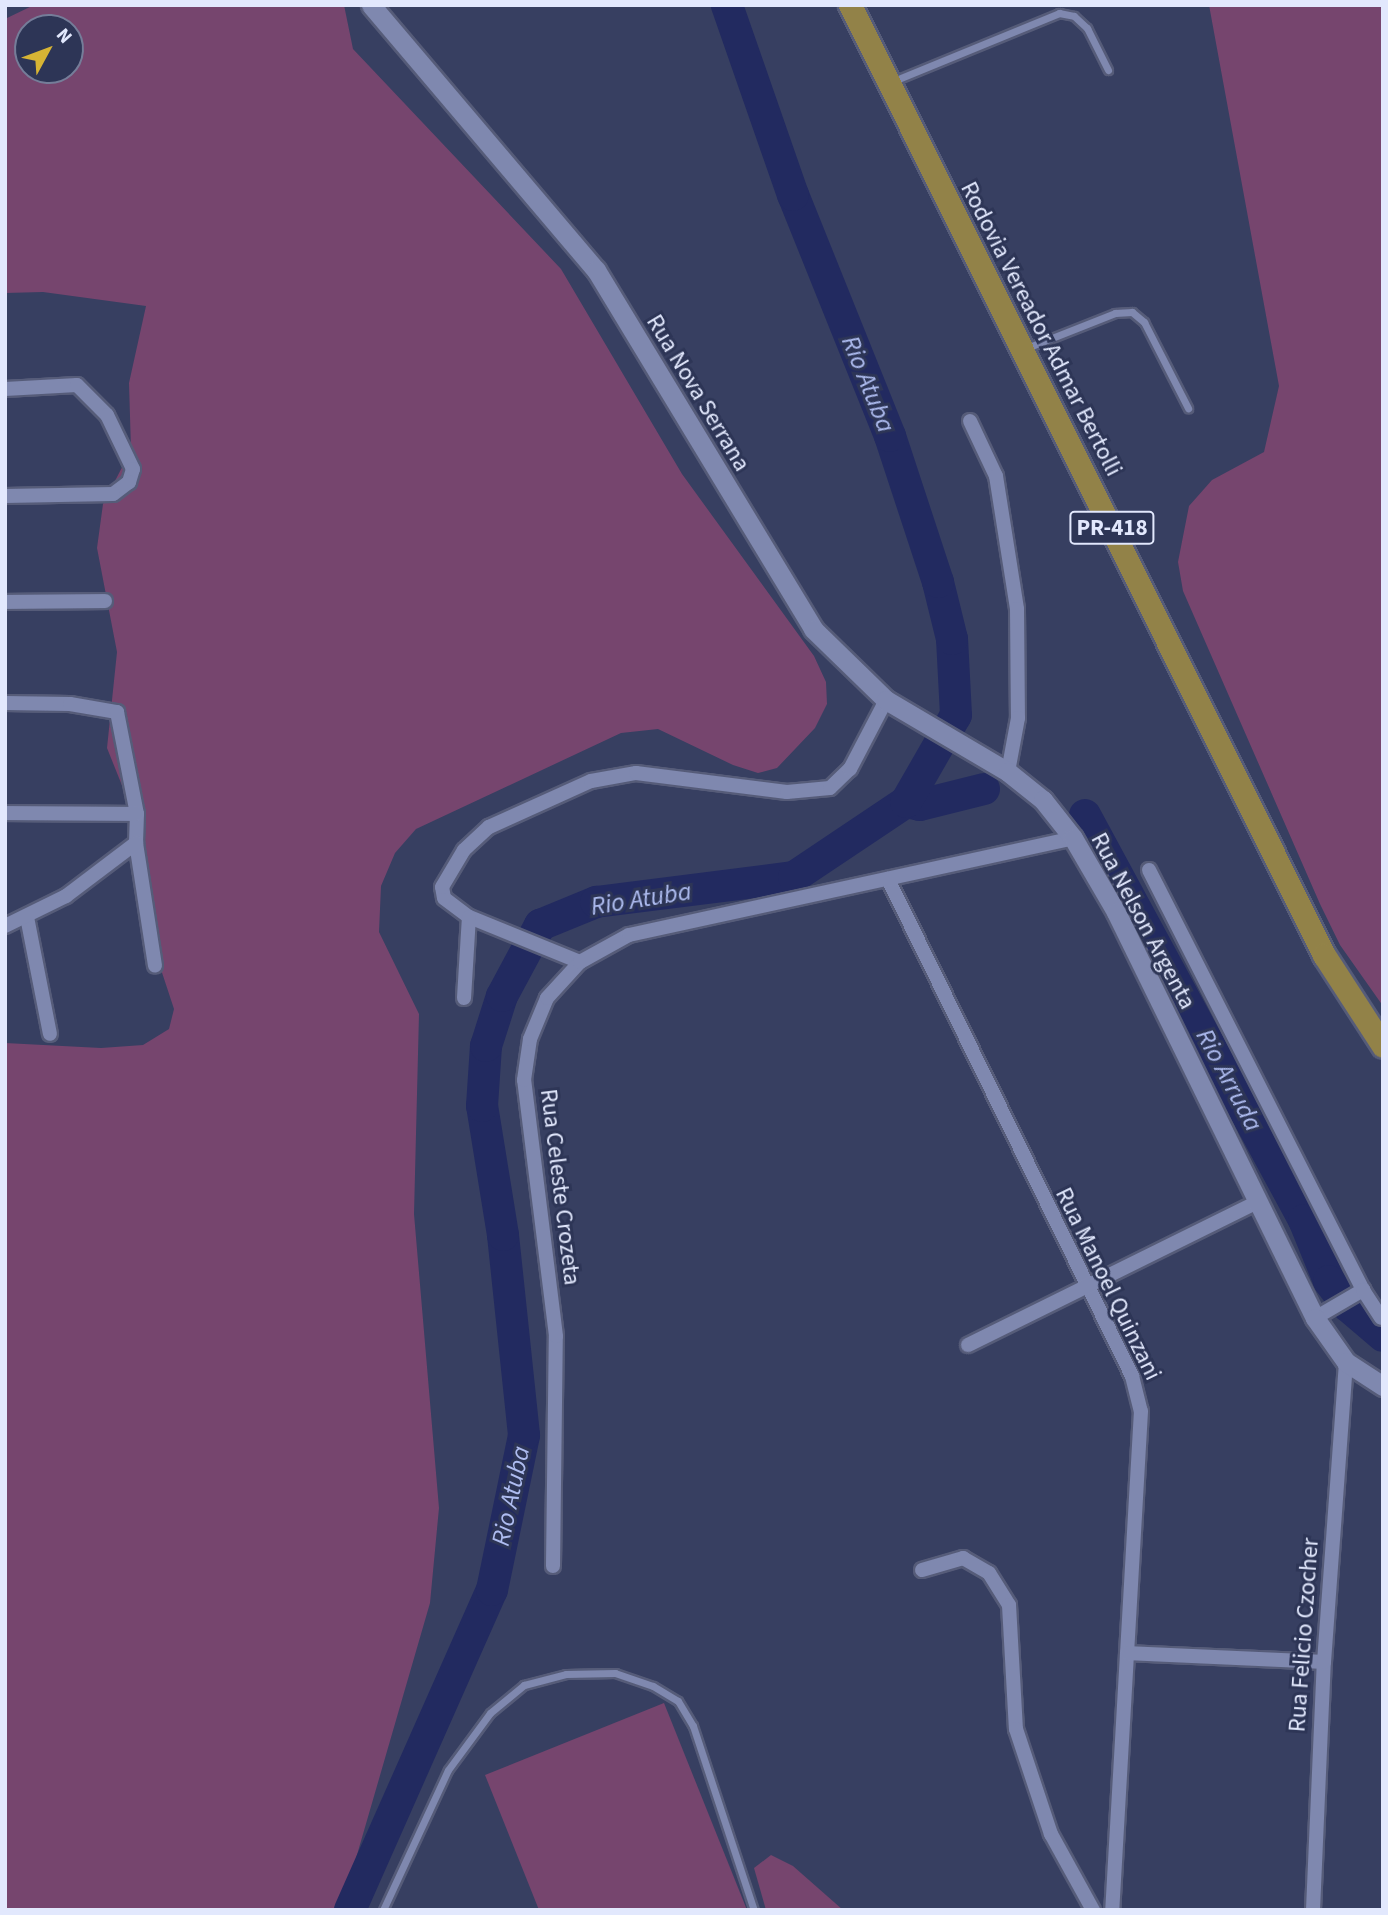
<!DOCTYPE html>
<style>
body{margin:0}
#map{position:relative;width:1388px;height:1915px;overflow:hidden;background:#373f61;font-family:"Source Sans 3",sans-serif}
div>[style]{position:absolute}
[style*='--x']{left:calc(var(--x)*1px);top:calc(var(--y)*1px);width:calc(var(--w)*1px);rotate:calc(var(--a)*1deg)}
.green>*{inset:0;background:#76456e}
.river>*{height:32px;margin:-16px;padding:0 16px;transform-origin:16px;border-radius:16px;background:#222a60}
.roads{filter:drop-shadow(2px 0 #565c79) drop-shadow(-2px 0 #565c79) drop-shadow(0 2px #565c79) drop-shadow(0 -2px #565c79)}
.service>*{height:7px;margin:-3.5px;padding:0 3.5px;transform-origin:3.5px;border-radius:3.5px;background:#7f88af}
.minor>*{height:14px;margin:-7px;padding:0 7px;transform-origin:7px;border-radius:7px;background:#7f88af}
.secondary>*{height:19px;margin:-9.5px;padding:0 9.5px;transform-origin:9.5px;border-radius:9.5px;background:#7f88af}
.trunk>*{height:23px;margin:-11.5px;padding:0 11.5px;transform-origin:11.5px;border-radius:11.5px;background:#928248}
span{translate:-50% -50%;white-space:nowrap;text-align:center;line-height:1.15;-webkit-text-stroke:6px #2d3556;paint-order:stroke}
.shield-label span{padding:2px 5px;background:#2d3556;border:2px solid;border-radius:5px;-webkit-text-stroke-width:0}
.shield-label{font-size:23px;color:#e2e8fd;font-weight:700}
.street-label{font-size:24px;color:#e2e8fd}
.water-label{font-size:26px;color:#aebcf0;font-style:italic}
.frame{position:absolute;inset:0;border:7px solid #e2e8fd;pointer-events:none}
.north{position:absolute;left:14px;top:14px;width:70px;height:70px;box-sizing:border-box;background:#2d3556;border:2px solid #757d99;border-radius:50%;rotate:49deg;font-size:19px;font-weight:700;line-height:28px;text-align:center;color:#e2e8fd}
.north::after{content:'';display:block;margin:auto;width:24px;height:32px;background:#d7b434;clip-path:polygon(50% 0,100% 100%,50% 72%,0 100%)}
</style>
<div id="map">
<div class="green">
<i style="clip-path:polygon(evenodd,34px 5px,344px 5px,353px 49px,561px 269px,682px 474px,814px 656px,826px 682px,827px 704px,815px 728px,777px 768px,758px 773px,733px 765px,658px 729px,621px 733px,416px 829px,395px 853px,381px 886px,379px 932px,419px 1014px,414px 1214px,439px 1508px,430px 1603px,341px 1910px,5px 1910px,5px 1043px,101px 1048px,143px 1045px,169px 1029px,174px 1009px,146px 924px,141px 812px,125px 793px,107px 748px,117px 652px,97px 548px,103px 504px,131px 450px,129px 383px,146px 306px,43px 292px,5px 293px,5px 19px,34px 5px,28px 28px,70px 28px,70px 70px,28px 70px,28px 28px)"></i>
<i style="clip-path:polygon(1209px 5px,1383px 5px,1383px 1006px,1340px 945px,1320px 904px,1183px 591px,1178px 562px,1189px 506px,1212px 480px,1264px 452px,1279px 386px)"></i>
<i style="clip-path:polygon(664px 1703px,747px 1910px,539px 1910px,485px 1775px)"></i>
<i style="clip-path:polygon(771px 1855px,793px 1866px,843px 1910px,766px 1910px,754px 1868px)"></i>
</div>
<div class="river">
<i style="--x:906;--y:802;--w:14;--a:12"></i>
<i style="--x:920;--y:805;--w:66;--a:-14"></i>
<i style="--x:1085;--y:815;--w:460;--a:61.6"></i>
<i style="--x:1304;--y:1220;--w:66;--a:67.7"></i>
<i style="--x:1329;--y:1281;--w:31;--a:53"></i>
<i style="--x:1348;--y:1306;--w:46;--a:40.6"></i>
<i style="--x:350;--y:1910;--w:350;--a:-66.1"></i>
<i style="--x:492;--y:1590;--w:158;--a:-78.3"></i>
<i style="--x:524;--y:1435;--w:201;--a:-96"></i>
<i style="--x:503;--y:1235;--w:131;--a:-99.2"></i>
<i style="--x:482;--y:1106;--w:60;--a:-86.2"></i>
<i style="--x:486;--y:1046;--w:52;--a:-72.3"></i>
<i style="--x:502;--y:996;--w:81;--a:-61.8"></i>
<i style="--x:540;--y:925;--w:61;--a:-22.3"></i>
<i style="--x:596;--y:902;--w:200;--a:-7.2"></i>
<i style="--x:794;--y:877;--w:135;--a:-33.8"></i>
<i style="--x:906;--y:802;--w:100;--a:-60.1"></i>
<i style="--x:956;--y:715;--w:76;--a:-93"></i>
<i style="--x:952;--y:639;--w:59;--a:-103.8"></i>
<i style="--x:938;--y:582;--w:154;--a:-108.2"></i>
<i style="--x:890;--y:436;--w:260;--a:-111.9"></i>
<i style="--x:793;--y:195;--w:201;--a:-109.2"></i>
</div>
<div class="roads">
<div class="service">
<i style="--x:891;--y:82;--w:182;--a:-22.3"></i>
<i style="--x:1059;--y:13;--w:15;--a:11"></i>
<i style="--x:1074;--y:16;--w:18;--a:43"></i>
<i style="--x:1087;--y:28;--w:47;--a:63.4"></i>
<i style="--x:1024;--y:349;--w:98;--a:-21.6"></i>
<i style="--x:1115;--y:313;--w:17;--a:-3"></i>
<i style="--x:1132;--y:312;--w:16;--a:40"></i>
<i style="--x:1144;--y:322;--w:97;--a:62.9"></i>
<i style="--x:383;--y:1910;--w:154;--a:-65.1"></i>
<i style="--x:448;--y:1770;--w:71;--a:-53.6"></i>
<i style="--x:490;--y:1713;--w:44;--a:-39.5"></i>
<i style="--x:524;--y:1685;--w:43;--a:-14.7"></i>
<i style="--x:566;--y:1674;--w:49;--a:-1.2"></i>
<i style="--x:615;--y:1673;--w:40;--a:18.9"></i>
<i style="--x:653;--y:1686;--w:29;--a:31"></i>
<i style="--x:678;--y:1701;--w:29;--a:59"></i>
<i style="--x:693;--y:1726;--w:194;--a:71.7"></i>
</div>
<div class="minor">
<i style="--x:5;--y:389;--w:72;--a:-3.2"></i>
<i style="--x:77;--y:385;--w:42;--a:45"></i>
<i style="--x:107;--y:415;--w:60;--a:64.3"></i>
<i style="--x:133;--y:469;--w:14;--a:107"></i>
<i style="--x:129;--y:482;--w:20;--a:143"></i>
<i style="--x:113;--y:494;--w:108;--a:178.9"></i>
<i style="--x:970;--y:421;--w:61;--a:64.7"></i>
<i style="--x:996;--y:476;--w:135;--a:81"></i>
<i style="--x:1017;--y:609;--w:109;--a:89.5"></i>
<i style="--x:1018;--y:718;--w:55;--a:100.5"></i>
<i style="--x:5;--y:602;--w:100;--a:-0.6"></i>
<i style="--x:5;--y:703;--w:65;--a:0.9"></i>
<i style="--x:70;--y:704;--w:48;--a:9.7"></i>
<i style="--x:117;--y:712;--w:104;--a:78.9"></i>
<i style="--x:137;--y:814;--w:29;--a:92"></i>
<i style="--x:136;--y:843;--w:124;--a:81.2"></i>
<i style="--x:5;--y:813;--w:132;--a:0.4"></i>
<i style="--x:1149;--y:870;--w:471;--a:63"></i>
<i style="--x:888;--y:879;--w:554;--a:63.85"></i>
<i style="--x:1132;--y:1376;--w:36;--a:76"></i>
<i style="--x:1141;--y:1411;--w:500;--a:93.3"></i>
<i style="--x:27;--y:917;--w:119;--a:78.9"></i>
<i style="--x:5;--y:926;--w:68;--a:-26.2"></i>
<i style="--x:66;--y:896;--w:88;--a:-37.1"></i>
<i style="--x:580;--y:962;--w:120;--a:-157.9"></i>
<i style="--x:469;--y:917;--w:31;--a:-143"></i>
<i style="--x:444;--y:898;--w:11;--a:-100"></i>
<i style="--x:442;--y:887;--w:43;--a:-59.3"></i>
<i style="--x:464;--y:850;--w:34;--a:-43"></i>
<i style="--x:489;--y:827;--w:112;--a:-24.3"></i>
<i style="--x:591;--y:781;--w:46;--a:-10.1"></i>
<i style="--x:636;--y:773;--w:152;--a:7.2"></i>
<i style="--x:787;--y:792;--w:43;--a:-5.3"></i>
<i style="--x:830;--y:788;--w:28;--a:-44"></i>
<i style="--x:850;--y:769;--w:78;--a:-62.4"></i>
<i style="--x:464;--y:998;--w:81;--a:-86.5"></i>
<i style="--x:1315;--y:1318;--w:56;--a:-30.3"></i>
<i style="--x:1363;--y:1290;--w:33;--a:57"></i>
<i style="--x:968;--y:1345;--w:322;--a:-26.3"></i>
<i style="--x:553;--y:1566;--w:230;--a:-89.3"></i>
<i style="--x:556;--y:1336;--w:258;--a:-97.1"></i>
<i style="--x:524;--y:1080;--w:41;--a:-81.7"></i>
<i style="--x:530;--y:1039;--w:44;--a:-67.5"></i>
<i style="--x:547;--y:998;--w:49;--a:-47.5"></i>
<i style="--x:580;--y:962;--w:56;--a:-28.9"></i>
<i style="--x:629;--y:935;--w:454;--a:-12.3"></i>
<i style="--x:922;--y:1570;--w:43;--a:-16.3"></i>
<i style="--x:963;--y:1558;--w:30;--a:30"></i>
<i style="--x:989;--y:1573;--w:38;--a:58"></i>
<i style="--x:1009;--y:1605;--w:124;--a:86.8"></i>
<i style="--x:1016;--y:1729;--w:111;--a:71.6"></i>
<i style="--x:1051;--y:1834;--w:87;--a:61.1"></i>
<i style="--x:1127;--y:1653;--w:197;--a:2.6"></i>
<i style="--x:1313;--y:1910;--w:248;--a:-87.5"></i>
<i style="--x:1324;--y:1662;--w:301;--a:-85.8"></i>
</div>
<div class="secondary">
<i style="--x:371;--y:5;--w:348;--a:49.7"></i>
<i style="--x:596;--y:270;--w:419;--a:58.8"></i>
<i style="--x:813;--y:629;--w:102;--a:44.2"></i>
<i style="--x:886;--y:700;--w:142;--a:30.5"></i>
<i style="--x:1008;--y:772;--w:45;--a:38.7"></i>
<i style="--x:1043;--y:800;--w:48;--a:51.7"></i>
<i style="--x:1073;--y:838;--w:86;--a:59.8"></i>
<i style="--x:1116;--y:912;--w:452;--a:63.9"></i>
<i style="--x:1315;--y:1318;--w:54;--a:54.8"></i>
<i style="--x:1346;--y:1362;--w:44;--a:33"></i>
</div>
<div class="trunk">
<i style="--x:850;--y:5;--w:1062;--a:63.48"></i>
<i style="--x:1324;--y:955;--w:108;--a:57"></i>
</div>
</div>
<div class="shield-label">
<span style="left:1112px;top:528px">PR-418</span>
</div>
<div class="street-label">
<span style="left:1041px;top:329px;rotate:63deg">Rodovia Vereador Admar Bertolli</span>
<span style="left:698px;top:393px;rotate:59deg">Rua Nova Serrana</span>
<span style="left:1143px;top:921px;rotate:62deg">Rua Nelson Argenta</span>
<span style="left:560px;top:1187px;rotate:83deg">Rua Celeste Crozeta</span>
<span style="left:1108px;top:1284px;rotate:64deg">Rua Manoel Quinzani</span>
<span style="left:1304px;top:1635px;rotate:-86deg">Rua Felicio Czocher</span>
</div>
<div class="water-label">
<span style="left:868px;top:384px;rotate:68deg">Rio Atuba</span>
<span style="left:641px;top:899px;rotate:-9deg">Rio Atuba</span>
<span style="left:1229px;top:1080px;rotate:62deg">Rio Arruda</span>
<span style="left:511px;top:1496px;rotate:-78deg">Rio Atuba</span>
</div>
<div class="frame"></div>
<div class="north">N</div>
</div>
